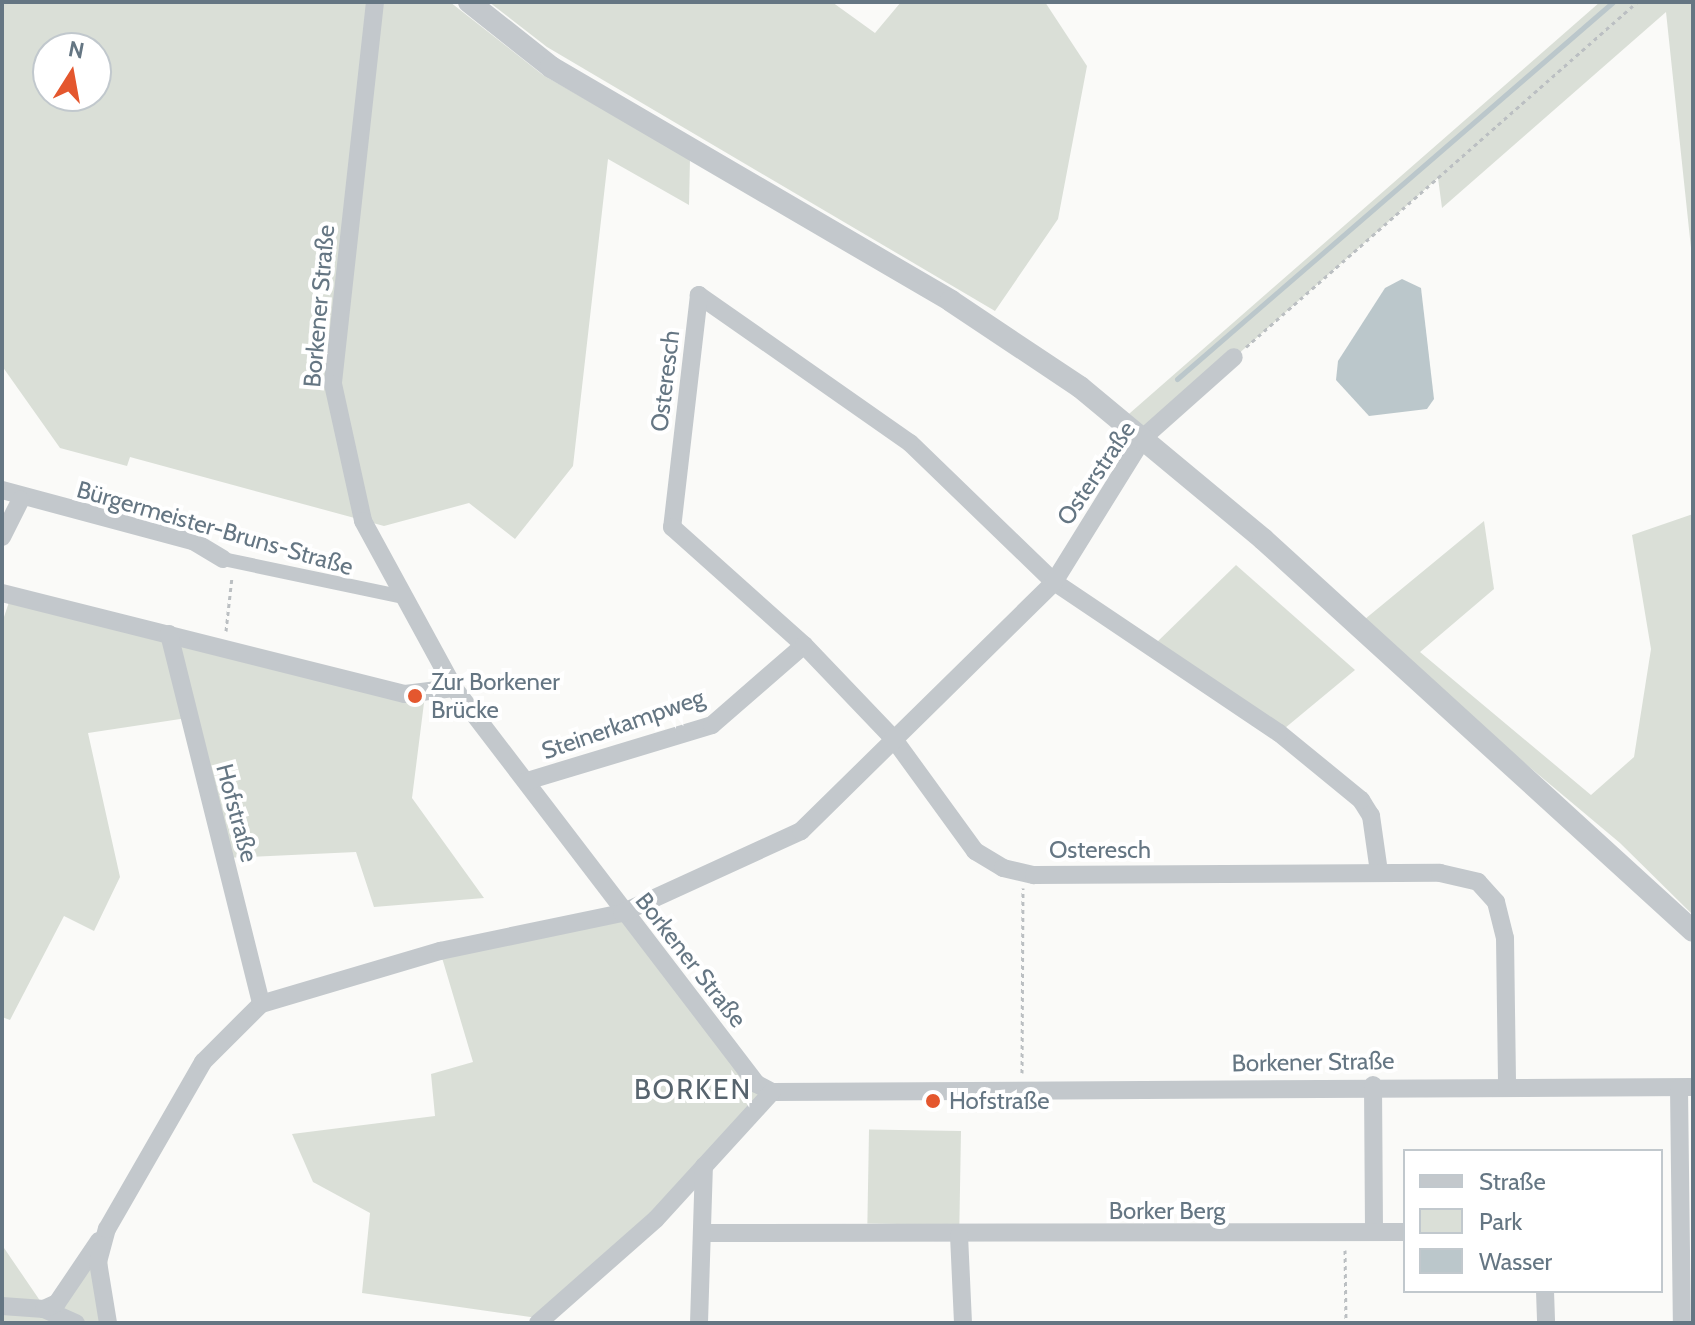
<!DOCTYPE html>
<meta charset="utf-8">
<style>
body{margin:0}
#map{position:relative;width:1695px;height:1325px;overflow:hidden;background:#fafaf8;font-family:Cabin,sans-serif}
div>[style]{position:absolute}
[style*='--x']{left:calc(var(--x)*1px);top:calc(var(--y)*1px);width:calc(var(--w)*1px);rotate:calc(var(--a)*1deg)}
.green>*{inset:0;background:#dadfd7;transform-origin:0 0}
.water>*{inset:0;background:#bbc7cb}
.stream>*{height:5px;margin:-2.5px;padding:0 2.5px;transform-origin:2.5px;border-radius:2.5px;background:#bbc7cb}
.path>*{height:3px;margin-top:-1.5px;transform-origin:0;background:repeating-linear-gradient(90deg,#bbbfc2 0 4px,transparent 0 8px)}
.pedestrian>*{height:14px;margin:-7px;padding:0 7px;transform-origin:7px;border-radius:7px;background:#c3c8cc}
.minor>*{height:18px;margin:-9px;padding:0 9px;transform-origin:9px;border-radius:9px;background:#c3c8cc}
.tertiary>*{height:22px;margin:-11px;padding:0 11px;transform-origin:11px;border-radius:11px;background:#c3c8cc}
.dots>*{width:22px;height:22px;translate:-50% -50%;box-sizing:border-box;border:4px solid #fff;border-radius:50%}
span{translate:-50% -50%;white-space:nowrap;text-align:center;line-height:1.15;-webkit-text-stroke:8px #fff;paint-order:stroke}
.street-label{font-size:24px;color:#657683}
.poi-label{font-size:24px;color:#657683}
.left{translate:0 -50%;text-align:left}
.quarter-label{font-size:28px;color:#57646e;letter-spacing:2px}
.frame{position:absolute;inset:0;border:4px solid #657683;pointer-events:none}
.legend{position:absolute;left:1403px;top:1149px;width:260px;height:144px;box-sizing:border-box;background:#fff;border:2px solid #c1c8cd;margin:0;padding:10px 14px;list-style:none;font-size:24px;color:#657683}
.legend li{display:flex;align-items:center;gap:16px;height:40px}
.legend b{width:40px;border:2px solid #c1c8cd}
.north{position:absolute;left:32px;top:32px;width:80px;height:80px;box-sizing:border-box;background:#fff;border:2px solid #c1c8cd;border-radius:50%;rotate:11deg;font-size:22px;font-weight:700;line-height:32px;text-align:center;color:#657683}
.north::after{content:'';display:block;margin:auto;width:28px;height:36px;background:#e4572e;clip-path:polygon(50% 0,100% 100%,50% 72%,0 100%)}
</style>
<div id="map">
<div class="green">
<i style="clip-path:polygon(evenodd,2px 2px,450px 2px,543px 75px,690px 159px,689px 205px,608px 159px,573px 466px,515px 539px,469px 503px,384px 526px,130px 457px,127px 466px,60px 448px,2px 366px,2px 2px,48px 48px,96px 48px,96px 96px,48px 96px,48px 48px)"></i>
<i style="clip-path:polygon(489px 2px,832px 2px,875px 33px,901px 2px,1045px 2px,1087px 66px,1058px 219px,995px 311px,547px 47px)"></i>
<i style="clip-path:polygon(1600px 2px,1693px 2px,1693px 267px,1666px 12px,1442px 208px,1438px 178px,1144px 437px,1122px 420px)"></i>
<i style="clip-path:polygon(1693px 514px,1693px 915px,1620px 843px,1359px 624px,1484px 521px,1494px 589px,1420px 652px,1591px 795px,1634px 757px,1651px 649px,1632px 535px)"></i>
<i style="clip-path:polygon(1236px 565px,1355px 670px,1279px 733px,1153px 646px)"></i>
<i style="clip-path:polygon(11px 596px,425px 695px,412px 798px,484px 898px,374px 907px,356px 852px,225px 858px,187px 718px,88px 733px,120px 877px,94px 931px,64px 916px,10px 1020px,2px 1017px,2px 623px)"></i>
<i style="clip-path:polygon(622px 913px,772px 1092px,544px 1319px,362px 1293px,370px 1213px,313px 1182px,292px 1134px,435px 1116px,431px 1074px,473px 1062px,440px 951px)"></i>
<i style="left:961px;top:1131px;width:94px;height:92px;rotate:91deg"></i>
<i style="clip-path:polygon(107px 1229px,108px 1323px,2px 1323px,2px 1245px,45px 1308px)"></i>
</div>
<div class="water">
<i style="clip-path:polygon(1402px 279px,1421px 288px,1434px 399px,1427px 409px,1369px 416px,1336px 380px,1338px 361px,1385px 288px)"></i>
</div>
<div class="stream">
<i style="--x:1177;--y:379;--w:576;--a:-40.85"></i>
</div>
<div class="path">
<i style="--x:1246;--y:347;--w:521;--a:-41.42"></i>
<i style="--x:226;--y:631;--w:54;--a:-83.7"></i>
<i style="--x:1022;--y:1073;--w:185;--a:-89.7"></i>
<i style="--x:1345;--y:1250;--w:73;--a:89.2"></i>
</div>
<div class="pedestrian">
<i style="--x:223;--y:559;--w:179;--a:11.9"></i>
</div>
<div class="minor">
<i style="--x:375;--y:2;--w:384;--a:96.3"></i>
<i style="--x:333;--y:384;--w:140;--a:77.6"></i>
<i style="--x:363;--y:521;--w:190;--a:61.4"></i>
<i style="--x:454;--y:688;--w:499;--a:52.6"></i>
<i style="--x:757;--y:1084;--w:17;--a:28"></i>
<i style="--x:772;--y:1092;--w:921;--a:-0.31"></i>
<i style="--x:2;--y:490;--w:198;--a:15"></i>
<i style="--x:193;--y:541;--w:35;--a:31"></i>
<i style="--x:2;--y:537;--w:42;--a:-63.4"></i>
<i style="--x:2;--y:593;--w:415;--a:14.1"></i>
<i style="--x:405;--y:694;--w:49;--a:-7"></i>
<i style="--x:169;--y:634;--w:381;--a:76"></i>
<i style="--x:527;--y:781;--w:193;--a:-16.8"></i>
<i style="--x:712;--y:725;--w:122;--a:-41"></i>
<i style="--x:1379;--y:872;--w:57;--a:-98.1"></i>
<i style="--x:1371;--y:816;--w:19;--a:-122"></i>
<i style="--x:1361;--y:800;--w:106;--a:-140.7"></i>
<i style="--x:1279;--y:733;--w:271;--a:-146.1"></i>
<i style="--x:1054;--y:582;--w:200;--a:-136"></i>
<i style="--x:910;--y:443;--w:258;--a:-145"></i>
<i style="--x:699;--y:295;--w:234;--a:96.6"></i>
<i style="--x:672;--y:527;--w:177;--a:41.8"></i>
<i style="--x:804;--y:645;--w:129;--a:46.3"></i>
<i style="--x:893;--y:738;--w:140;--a:54"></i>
<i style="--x:975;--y:851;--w:33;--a:31"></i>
<i style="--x:1003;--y:868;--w:32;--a:13"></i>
<i style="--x:1034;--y:875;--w:406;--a:-0.3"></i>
<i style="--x:1440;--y:873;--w:39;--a:13"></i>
<i style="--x:1478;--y:882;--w:27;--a:48"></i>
<i style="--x:1496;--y:902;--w:37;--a:76"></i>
<i style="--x:1505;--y:938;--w:149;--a:89.2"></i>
<i style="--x:1373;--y:1085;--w:147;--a:89.6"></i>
<i style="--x:1679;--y:1088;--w:235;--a:89.3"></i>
<i style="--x:702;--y:1233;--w:703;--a:-0.08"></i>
<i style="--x:959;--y:1235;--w:88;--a:87.4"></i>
<i style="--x:1545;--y:1291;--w:32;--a:88"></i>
<i style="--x:2;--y:1306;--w:42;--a:4.1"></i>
<i style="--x:44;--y:1309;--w:35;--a:24"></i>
<i style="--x:44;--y:1309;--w:14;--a:-25"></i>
<i style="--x:57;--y:1303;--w:75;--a:-55.9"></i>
<i style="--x:108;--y:1323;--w:62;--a:-99.3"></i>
<i style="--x:98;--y:1262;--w:34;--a:-75"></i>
<i style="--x:107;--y:1229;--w:193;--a:-60.1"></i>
<i style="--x:203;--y:1062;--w:82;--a:-45"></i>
<i style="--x:261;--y:1004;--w:187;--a:-16.5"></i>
<i style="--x:440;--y:951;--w:186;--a:-11.8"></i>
<i style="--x:622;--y:913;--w:197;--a:-24.6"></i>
<i style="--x:801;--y:831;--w:355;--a:-44.5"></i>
<i style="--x:1054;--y:582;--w:171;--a:-58.2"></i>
<i style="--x:1144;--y:437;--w:120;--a:-41.6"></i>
<i style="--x:538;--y:1323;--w:157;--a:-41.4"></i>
<i style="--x:656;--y:1219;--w:172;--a:-47.6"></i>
<i style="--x:699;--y:1323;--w:157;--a:-88.2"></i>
</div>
<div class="tertiary">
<i style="--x:469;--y:2;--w:105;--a:38.4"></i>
<i style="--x:551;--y:67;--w:463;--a:30.3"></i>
<i style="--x:951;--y:301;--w:155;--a:33.7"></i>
<i style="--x:1080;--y:387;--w:238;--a:39.7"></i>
<i style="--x:1263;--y:539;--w:582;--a:42.35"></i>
</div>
<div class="dots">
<i style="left:415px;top:696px;background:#e4572e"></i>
<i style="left:933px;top:1101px;background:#e4572e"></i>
</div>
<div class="street-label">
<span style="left:319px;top:306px;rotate:-85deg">Borkener Straße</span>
<span style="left:665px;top:381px;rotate:-83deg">Osteresch</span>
<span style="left:1096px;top:473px;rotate:-56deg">Osterstraße</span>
<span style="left:215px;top:528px;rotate:16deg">Bürgermeister-Bruns-Straße</span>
<span style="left:623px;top:724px;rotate:-19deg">Steinerkampweg</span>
<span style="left:237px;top:813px;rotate:75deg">Hofstraße</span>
<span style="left:1100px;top:850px">Osteresch</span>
<span style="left:691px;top:960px;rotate:52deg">Borkener Straße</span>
<span style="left:1313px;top:1062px;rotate:-1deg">Borkener Straße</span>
<span style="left:1167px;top:1211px">Borker Berg</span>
</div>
<div class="poi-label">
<span class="left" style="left:431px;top:696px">Zur Borkener<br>Brücke</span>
<span class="left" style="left:949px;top:1101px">Hofstraße</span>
</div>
<div class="quarter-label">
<span style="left:693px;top:1089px">BORKEN</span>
</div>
<div class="frame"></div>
<ul class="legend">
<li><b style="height:10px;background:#c3c8cc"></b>Straße</li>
<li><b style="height:22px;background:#dadfd7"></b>Park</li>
<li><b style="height:22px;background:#bbc7cb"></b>Wasser</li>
</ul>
<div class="north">N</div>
</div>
